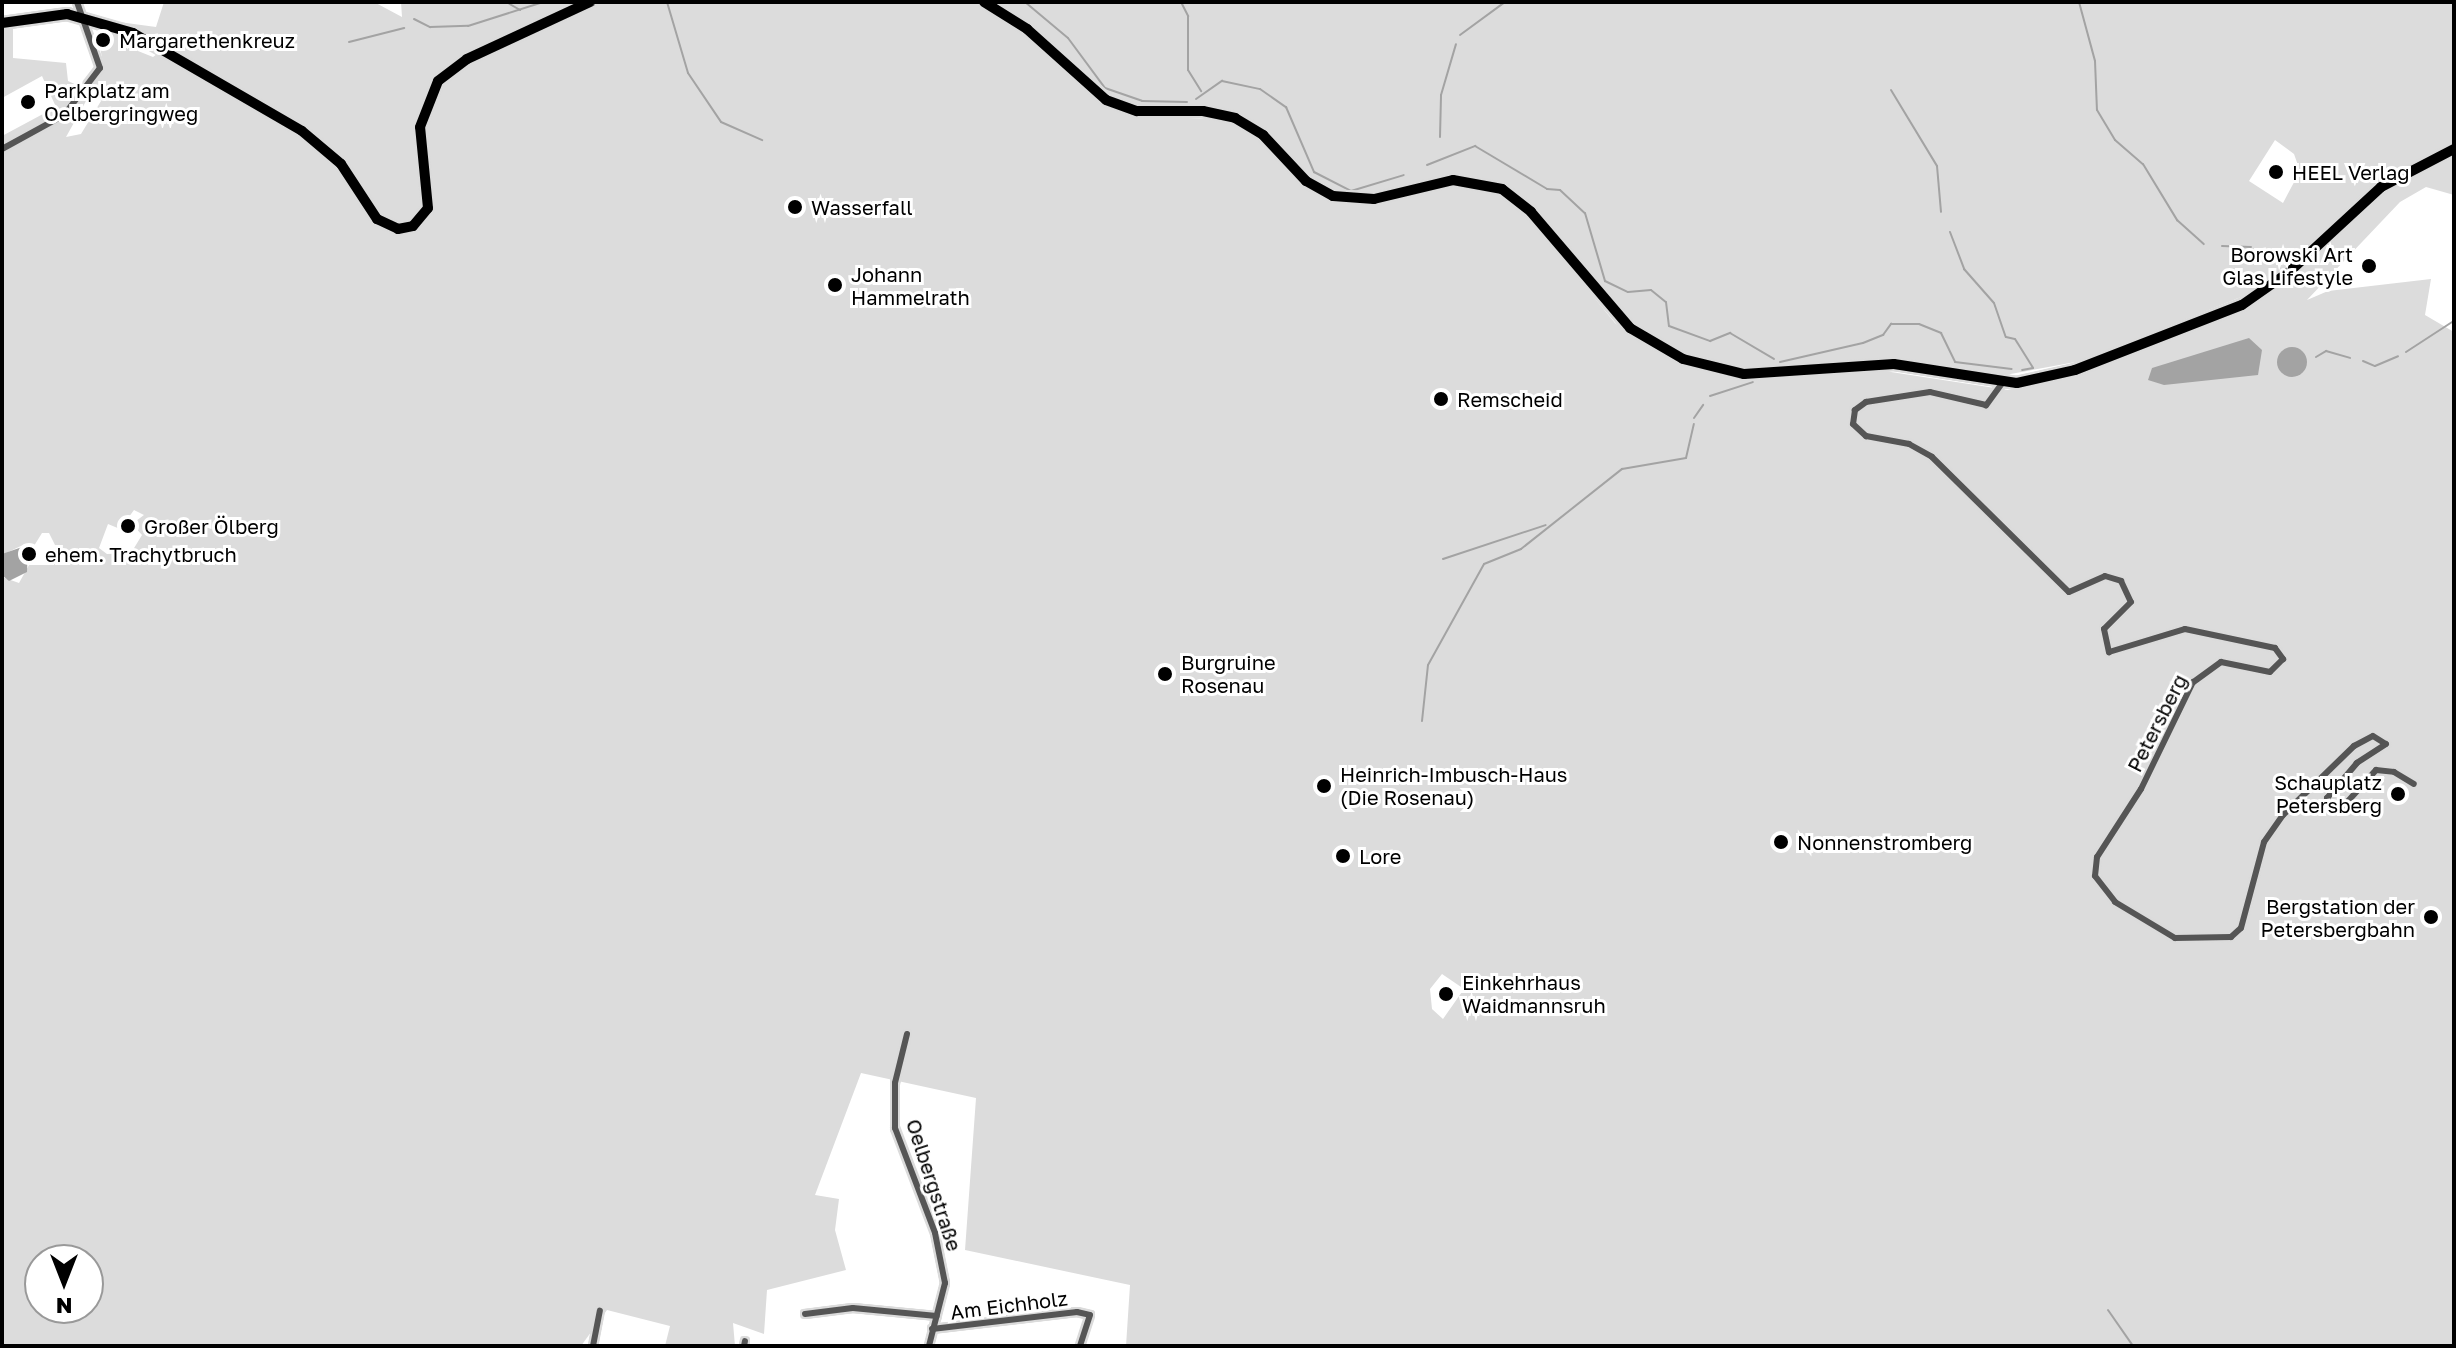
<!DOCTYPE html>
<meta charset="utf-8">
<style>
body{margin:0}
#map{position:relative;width:2456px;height:1348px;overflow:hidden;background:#fff;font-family:"Golos Text",sans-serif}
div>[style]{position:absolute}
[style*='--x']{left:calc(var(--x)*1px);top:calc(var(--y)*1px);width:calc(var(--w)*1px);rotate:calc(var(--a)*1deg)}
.green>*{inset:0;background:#dcdcdc}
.water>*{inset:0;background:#a3a3a3}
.round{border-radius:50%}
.stream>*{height:2px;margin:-1px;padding:0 1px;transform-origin:1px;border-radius:1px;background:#a3a3a3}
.roads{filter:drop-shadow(2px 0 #dbdbdb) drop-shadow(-2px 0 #dbdbdb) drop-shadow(0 2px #dbdbdb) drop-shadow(0 -2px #dbdbdb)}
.street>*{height:6px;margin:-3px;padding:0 3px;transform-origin:3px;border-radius:3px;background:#555}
.primary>*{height:10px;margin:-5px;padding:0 5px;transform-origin:5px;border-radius:5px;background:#000}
.dots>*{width:22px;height:22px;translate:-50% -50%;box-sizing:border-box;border:4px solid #fff;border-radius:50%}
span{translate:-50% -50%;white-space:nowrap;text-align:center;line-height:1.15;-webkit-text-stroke:6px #fff;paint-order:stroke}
.poi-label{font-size:20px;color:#000}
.left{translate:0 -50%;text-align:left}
.right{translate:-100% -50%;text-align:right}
.street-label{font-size:20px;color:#000}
.frame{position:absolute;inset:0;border:4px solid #000;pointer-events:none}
.north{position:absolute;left:24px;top:1244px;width:80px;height:80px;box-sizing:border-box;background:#fff;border:2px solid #999;border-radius:50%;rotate:180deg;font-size:22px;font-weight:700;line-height:32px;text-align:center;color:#000}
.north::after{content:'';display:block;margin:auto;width:28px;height:36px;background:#000;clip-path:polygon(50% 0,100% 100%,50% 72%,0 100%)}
</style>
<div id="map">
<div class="green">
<i style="clip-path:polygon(164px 2px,374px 2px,402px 17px,401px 2px,580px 2px,439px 74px,417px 121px,424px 204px,414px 220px,397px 225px,378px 214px,350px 170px,298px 124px,119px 22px,156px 27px)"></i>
<i style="clip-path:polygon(evenodd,600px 2px,974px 2px,1030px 38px,1097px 100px,1151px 117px,1225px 119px,1249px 130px,1309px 188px,1336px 201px,1381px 202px,1456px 183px,1499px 192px,1519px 206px,1615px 323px,1651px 349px,1699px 370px,1749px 379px,1865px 368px,2008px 390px,2044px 384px,2224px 317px,2275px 289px,2388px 187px,2454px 153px,2454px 195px,2426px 187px,2400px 202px,2307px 300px,2328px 291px,2431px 279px,2425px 315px,2454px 332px,2454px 1346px,1126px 1346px,1130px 1285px,965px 1250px,976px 1098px,861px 1073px,815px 1195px,839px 1199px,835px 1230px,846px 1270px,767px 1290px,764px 1334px,733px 1323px,735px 1346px,665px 1346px,670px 1326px,607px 1310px,581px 1346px,2px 1346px,2px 577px,19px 583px,29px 565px,54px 565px,57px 549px,49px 533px,42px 533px,29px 554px,25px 544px,2px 555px,2px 136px,56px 107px,42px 76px,2px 98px,2px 26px,13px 24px,13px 58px,66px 63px,68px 81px,79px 86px,103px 63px,96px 26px,126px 36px,138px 51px,153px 57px,161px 51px,303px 136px,341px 170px,374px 221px,401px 234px,424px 223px,432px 205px,424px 123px,442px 84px,462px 66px,600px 2px,95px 85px,101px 101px,81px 134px,66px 137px,95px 85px,600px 2px,134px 510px,144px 515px,132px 524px,142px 535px,131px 553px,107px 554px,99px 548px,108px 524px,120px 529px,134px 510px,600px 2px,1442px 974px,1464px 989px,1443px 1019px,1432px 1009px,1430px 989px,1442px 974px,600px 2px,40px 1260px,88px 1260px,88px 1308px,40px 1308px,40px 1260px)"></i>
<i style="clip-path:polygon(evenodd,992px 2px,2454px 2px,2454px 143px,2369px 188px,2272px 278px,2241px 297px,2081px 361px,2005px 375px,1886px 360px,1747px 371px,1682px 355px,1628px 322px,1508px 189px,1457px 176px,1359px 196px,1320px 187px,1263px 128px,1237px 114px,1142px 109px,1105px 95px,992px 2px,2275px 140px,2294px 154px,2300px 171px,2283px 203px,2249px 181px,2275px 140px)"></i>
</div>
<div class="water">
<i style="clip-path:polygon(2249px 338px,2262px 350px,2258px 375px,2164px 385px,2148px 380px,2152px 368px)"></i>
<i class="round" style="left:2277px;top:347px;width:30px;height:30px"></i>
<i style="clip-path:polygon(28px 545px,27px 572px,9px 581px,2px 575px,2px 554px)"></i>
</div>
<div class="stream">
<i style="--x:667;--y:2;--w:74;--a:73.5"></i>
<i style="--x:688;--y:73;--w:59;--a:56"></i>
<i style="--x:721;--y:122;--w:45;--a:23.7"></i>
<i style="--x:1025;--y:2;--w:56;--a:39.9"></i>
<i style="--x:1068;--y:38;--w:62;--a:53.5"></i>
<i style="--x:1105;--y:88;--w:39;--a:19"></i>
<i style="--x:1142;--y:101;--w:45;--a:1.3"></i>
<i style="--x:1181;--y:2;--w:16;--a:63"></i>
<i style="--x:1188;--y:16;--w:54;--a:90"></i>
<i style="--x:1188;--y:70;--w:25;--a:58"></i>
<i style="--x:2079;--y:2;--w:61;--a:74.8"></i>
<i style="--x:2095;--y:61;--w:49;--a:87.7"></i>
<i style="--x:2097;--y:110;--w:35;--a:59"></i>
<i style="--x:2115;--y:140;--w:37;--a:41"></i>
<i style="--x:2143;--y:164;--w:66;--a:58.7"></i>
<i style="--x:2177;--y:220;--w:36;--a:42"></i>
<i style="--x:508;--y:3;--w:14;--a:30"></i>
<i style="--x:414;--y:19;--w:18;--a:27"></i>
<i style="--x:430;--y:27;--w:38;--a:-2"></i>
<i style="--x:468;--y:26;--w:79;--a:-17.7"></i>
<i style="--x:1460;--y:35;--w:56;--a:-36.3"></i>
<i style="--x:349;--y:42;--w:57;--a:-14.3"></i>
<i style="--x:1891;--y:90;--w:89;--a:58.8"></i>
<i style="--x:1937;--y:166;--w:46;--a:85"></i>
<i style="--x:1196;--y:99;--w:32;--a:-35"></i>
<i style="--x:1222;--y:81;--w:39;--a:12"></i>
<i style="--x:1260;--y:89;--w:32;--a:35"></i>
<i style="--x:1286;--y:107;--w:71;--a:66.7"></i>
<i style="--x:1314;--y:172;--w:42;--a:27.2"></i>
<i style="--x:1351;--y:191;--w:55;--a:-16.8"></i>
<i style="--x:1440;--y:137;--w:42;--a:-88.6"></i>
<i style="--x:1441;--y:95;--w:53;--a:-73.6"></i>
<i style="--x:1427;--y:165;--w:52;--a:-21.6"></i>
<i style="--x:1475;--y:146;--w:84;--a:30.8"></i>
<i style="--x:1547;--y:189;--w:13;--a:4"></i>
<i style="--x:1560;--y:190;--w:34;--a:43"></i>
<i style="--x:1585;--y:213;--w:71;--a:73.6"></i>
<i style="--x:1605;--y:281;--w:25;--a:26"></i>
<i style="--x:1628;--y:292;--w:23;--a:-5"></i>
<i style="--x:1651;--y:290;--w:19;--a:39"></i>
<i style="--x:1666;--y:302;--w:24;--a:83"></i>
<i style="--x:1669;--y:326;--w:44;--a:20.1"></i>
<i style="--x:1710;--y:341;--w:22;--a:-22"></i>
<i style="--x:1730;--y:333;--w:51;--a:30.6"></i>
<i style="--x:1950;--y:232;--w:40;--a:69"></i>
<i style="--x:1964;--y:269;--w:45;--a:48.6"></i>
<i style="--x:1994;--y:303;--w:36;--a:71"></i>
<i style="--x:2006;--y:337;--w:9;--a:13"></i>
<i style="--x:2015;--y:339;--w:34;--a:58"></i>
<i style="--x:2033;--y:368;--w:11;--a:170"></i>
<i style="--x:2222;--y:246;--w:29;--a:2"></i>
<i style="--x:2406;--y:352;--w:55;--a:-33.1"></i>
<i style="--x:2316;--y:357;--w:12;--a:-31"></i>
<i style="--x:2326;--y:351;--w:25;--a:16"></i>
<i style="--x:2363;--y:361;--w:13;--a:23"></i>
<i style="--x:2375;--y:366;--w:25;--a:-23"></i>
<i style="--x:1780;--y:362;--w:85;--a:-12.9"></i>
<i style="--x:1863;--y:343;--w:22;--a:-22"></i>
<i style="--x:1883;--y:335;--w:14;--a:-54"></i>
<i style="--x:1891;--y:324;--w:28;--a:0"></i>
<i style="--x:1919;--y:324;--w:24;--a:22"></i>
<i style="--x:1941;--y:333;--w:32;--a:64"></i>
<i style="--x:1955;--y:362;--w:57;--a:7"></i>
<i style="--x:1710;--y:396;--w:45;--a:-18"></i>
<i style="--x:1694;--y:418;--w:16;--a:-55"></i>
<i style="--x:1443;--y:559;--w:108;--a:-18.3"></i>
<i style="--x:1422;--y:721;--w:56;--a:-83.9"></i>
<i style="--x:1428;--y:665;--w:115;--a:-61"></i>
<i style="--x:1484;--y:564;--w:40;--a:-22"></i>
<i style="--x:1521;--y:549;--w:129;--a:-38.4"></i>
<i style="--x:1622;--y:469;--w:65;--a:-9.8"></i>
<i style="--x:1686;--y:458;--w:35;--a:-77"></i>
<i style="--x:2108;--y:1310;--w:44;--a:55.2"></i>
</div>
<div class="roads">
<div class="street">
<i style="--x:2;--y:149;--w:71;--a:-28.7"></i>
<i style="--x:64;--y:115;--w:59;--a:-52.5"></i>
<i style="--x:100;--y:68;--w:70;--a:-109.2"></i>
<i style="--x:2003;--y:382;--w:29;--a:126"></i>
<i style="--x:1986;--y:405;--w:57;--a:-166.9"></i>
<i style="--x:1930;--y:392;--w:65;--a:171.1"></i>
<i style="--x:1866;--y:402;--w:14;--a:144"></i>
<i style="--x:1855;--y:410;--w:14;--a:98"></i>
<i style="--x:1853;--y:424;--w:18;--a:43"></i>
<i style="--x:1866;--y:436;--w:44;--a:10.5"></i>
<i style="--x:1909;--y:444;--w:26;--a:29"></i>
<i style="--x:1932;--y:457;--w:192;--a:44.6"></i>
<i style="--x:2069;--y:592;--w:39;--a:-24"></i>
<i style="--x:2105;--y:576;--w:17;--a:17"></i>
<i style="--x:2121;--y:581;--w:23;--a:65"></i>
<i style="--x:2131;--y:602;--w:38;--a:135"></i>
<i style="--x:2104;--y:629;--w:24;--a:78"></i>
<i style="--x:2109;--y:652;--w:79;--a:-16.8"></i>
<i style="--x:2185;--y:629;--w:92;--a:11.9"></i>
<i style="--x:2275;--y:648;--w:14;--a:54"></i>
<i style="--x:2283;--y:659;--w:18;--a:135"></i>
<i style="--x:2270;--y:672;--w:50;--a:-168.5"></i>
<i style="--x:2221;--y:662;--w:34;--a:144"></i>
<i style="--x:2193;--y:682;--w:119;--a:115.9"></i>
<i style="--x:2141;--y:789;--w:81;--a:122.9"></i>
<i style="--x:2097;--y:857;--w:19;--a:96"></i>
<i style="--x:2095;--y:876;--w:33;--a:52"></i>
<i style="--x:2115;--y:902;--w:70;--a:31"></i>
<i style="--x:2175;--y:938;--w:56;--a:-1"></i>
<i style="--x:2231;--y:937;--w:13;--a:-42"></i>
<i style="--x:2241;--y:928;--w:89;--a:-75"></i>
<i style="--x:2264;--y:842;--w:33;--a:-55"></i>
<i style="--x:2283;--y:815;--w:99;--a:-44.2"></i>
<i style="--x:2354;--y:746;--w:21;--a:-28"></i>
<i style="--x:2373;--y:736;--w:15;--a:32"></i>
<i style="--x:2386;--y:744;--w:35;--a:147"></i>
<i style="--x:2357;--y:763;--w:46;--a:130.6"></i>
<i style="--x:2327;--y:798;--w:13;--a:77"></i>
<i style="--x:2330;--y:811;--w:10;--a:-6"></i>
<i style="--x:2340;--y:810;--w:54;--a:-48"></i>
<i style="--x:2376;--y:770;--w:18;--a:6"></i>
<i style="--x:2394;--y:772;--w:23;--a:31"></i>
<i style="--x:907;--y:1034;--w:50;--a:103.8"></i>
<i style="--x:895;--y:1083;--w:45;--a:90"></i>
<i style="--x:895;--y:1128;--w:112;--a:69.1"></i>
<i style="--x:935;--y:1233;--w:51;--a:78.7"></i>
<i style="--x:945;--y:1283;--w:65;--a:104.3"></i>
<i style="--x:805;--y:1314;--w:48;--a:-7.1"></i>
<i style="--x:853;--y:1308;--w:84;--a:5.4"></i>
<i style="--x:932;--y:1329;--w:146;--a:-6.7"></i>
<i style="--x:1077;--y:1312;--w:13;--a:13"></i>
<i style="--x:1090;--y:1315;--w:33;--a:108"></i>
<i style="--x:593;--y:1346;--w:36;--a:-79"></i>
<i style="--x:744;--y:1346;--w:5;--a:-79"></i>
</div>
<div class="primary">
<i style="--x:984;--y:2;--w:51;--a:32.1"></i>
<i style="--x:1027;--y:29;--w:106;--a:41.9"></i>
<i style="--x:1106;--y:100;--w:33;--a:20"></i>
<i style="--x:1137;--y:111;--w:66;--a:0"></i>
<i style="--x:1203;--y:111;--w:33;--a:12"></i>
<i style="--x:1235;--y:118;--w:33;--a:31"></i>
<i style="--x:1263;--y:135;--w:63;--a:46.9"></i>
<i style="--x:1306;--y:181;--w:31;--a:29"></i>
<i style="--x:1333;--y:196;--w:41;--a:4.2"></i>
<i style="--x:1374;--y:199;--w:81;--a:-13.5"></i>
<i style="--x:1453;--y:180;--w:50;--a:10.4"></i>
<i style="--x:1502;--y:189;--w:37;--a:38"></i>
<i style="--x:1531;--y:212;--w:153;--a:49.5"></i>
<i style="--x:1630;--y:328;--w:61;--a:30.3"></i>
<i style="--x:1683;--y:359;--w:63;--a:13.8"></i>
<i style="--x:1744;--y:374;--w:150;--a:-3.8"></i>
<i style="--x:1894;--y:364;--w:124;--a:8.8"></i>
<i style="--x:2017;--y:383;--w:59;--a:-12.6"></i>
<i style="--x:2075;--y:370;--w:179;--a:-21.3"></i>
<i style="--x:2242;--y:305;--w:57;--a:-35.1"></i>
<i style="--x:2289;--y:272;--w:125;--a:-42.7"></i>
<i style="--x:2381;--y:187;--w:82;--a:-27.5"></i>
<i style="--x:2;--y:23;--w:66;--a:-7.9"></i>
<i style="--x:67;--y:14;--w:69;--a:16.1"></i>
<i style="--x:133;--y:33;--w:195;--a:30.1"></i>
<i style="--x:302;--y:131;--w:51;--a:40.2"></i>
<i style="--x:341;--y:164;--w:66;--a:56.8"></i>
<i style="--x:377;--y:219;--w:23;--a:25"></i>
<i style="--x:398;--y:229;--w:15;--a:-11"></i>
<i style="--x:413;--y:226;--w:23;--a:-50"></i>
<i style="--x:428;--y:208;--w:81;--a:-95.6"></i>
<i style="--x:420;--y:127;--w:49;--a:-68.6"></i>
<i style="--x:438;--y:81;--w:36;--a:-37"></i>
<i style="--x:467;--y:59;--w:136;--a:-24.9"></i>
</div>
</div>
<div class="dots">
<i style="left:103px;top:40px;background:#000"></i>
<i style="left:28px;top:102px;background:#000"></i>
<i style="left:2276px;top:172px;background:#000"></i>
<i style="left:795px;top:207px;background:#000"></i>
<i style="left:2369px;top:266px;background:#000"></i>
<i style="left:835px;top:285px;background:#000"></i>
<i style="left:1441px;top:399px;background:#000"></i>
<i style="left:128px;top:526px;background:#000"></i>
<i style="left:29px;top:554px;background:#000"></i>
<i style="left:1165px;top:674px;background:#000"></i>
<i style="left:1324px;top:786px;background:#000"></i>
<i style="left:2398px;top:794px;background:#000"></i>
<i style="left:1781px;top:842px;background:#000"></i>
<i style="left:1343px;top:856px;background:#000"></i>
<i style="left:2431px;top:917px;background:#000"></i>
<i style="left:1446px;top:994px;background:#000"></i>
</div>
<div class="poi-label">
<span class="left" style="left:119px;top:40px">Margarethenkreuz</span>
<span class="left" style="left:44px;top:102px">Parkplatz am<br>Oelbergringweg</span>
<span class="left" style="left:2292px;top:172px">HEEL Verlag</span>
<span class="left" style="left:811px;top:207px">Wasserfall</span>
<span class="right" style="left:2353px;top:266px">Borowski Art<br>Glas Lifestyle</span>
<span class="left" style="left:851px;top:286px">Johann<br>Hammelrath</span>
<span class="left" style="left:1457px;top:399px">Remscheid</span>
<span class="left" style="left:144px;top:526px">Großer Ölberg</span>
<span class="left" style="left:45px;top:554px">ehem. Trachytbruch</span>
<span class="left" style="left:1181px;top:674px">Burgruine<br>Rosenau</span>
<span class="left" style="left:1340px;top:786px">Heinrich-Imbusch-Haus<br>(Die Rosenau)</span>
<span class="right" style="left:2382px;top:794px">Schauplatz<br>Petersberg</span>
<span class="left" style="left:1797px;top:842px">Nonnenstromberg</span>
<span class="left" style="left:1359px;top:856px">Lore</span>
<span class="right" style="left:2415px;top:918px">Bergstation der<br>Petersbergbahn</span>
<span class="left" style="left:1462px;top:994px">Einkehrhaus<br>Waidmannsruh</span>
</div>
<div class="street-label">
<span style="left:2157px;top:723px;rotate:-63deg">Petersberg</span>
<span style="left:934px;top:1185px;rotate:72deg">Oelbergstraße</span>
<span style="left:1009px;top:1305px;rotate:-7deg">Am Eichholz</span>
</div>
<div class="frame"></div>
<div class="north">N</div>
</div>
